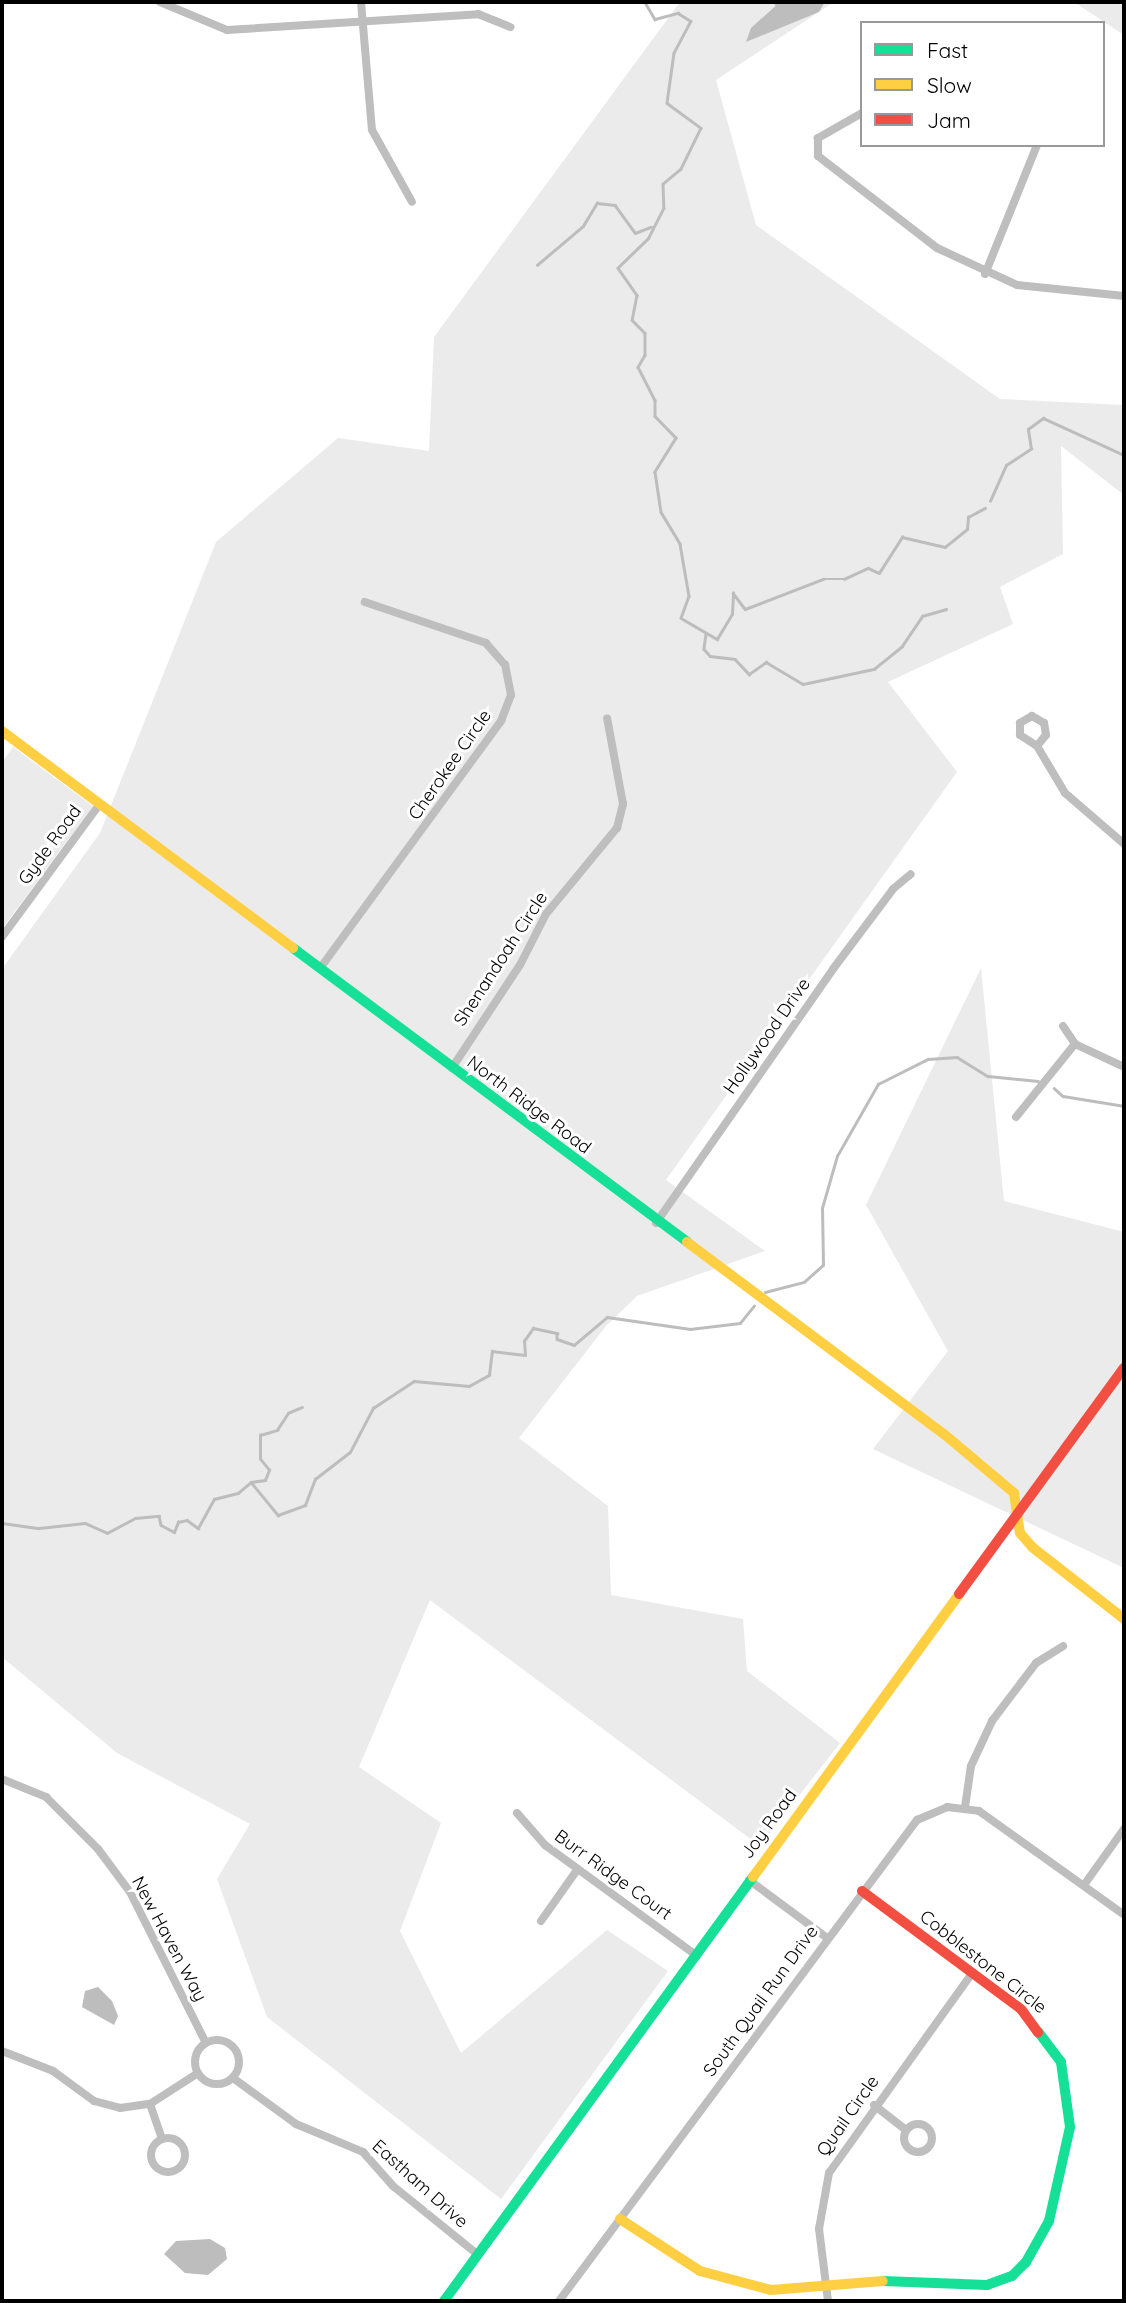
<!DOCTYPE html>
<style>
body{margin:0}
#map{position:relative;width:1126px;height:2303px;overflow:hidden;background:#fff;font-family:Quicksand,sans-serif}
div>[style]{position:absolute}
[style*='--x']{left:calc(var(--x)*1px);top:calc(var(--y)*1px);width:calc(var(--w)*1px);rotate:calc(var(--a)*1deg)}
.green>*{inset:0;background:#ebebeb}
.water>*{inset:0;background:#bdbdbd}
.stream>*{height:2.5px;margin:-1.25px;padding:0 1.25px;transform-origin:1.25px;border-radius:1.25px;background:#bdbdbd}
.street>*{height:8px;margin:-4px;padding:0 4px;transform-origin:4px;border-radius:4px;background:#bebebe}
.street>.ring{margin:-4px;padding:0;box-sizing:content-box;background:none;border:8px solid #bebebe;border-radius:50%}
.fast>*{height:10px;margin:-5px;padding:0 5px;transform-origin:5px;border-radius:5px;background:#16e098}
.slow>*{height:10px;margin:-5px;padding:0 5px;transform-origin:5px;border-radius:5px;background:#ffcf43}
.jam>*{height:10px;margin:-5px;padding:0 5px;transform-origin:5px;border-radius:5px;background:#f24e42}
span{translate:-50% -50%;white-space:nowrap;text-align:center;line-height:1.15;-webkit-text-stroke:6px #fff;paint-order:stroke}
.street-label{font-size:18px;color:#000}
.frame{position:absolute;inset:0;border:4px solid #000;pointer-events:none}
.legend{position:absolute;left:860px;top:21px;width:245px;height:126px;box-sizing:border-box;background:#fff;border:2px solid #999;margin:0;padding:9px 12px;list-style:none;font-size:21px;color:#000}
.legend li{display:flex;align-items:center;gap:14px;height:35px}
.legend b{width:35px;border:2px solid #999}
</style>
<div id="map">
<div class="green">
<i style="clip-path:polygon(680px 2px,834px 2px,716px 80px,756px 225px,1000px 399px,1124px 405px,1124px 495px,1061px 446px,1063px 554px,1000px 587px,1013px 624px,888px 682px,957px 772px,666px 1180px,765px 1251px,637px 1296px,606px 1326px,519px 1438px,608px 1506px,611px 1595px,743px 1619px,747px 1671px,840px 1743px,760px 1846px,430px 1600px,359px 1767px,441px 1823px,400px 1931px,461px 2053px,607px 1930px,668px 1971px,501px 2199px,267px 2017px,217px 1879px,250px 1824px,117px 1753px,2px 1657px,2px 969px,100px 833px,216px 542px,338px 438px,429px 451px,434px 337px)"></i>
<i style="clip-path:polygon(1074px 2px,1124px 2px,1124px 35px)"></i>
<i style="clip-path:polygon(13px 747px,93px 806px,2px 929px,2px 762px)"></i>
<i style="clip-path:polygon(981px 968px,1004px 1201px,1124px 1232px,1124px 1568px,873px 1449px,948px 1351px,866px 1205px)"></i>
</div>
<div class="water">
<i style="clip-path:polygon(780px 2px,825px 2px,819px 12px,746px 42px,751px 28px)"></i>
<i style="clip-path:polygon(98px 1987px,112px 2001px,118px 2016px,114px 2025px,82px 2007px,85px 1991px)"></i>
<i style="clip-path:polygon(210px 2239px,225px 2248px,227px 2259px,208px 2275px,185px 2273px,164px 2254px,176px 2241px)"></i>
</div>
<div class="stream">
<i style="--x:645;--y:2;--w:20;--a:60"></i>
<i style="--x:655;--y:19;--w:24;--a:-15"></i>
<i style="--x:678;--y:13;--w:15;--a:32"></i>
<i style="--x:691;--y:21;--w:36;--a:118"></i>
<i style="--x:674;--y:53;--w:50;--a:98"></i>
<i style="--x:667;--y:103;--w:42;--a:36.3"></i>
<i style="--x:701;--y:128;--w:46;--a:116"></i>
<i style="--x:681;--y:169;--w:23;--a:140"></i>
<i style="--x:663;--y:184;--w:24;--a:88"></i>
<i style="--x:664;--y:208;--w:34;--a:117"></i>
<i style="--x:649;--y:238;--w:43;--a:135.9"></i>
<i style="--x:618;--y:268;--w:33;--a:55"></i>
<i style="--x:637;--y:295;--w:25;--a:101"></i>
<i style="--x:632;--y:320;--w:18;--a:45"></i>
<i style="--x:645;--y:333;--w:22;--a:90"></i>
<i style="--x:645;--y:355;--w:14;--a:120"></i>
<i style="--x:638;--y:367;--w:37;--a:63"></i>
<i style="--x:655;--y:400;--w:16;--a:90"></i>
<i style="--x:655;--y:416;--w:30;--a:46"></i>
<i style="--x:676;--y:438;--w:40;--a:122"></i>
<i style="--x:655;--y:472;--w:40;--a:81.5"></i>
<i style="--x:661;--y:512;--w:37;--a:59"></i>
<i style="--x:680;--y:544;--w:53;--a:80.2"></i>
<i style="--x:689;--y:596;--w:23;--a:110"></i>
<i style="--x:681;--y:618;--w:42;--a:30.3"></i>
<i style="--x:717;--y:639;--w:29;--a:-59"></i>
<i style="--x:732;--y:614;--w:21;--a:-87"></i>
<i style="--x:733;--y:593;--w:20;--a:53"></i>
<i style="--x:745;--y:609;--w:84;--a:-21"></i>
<i style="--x:823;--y:579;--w:21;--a:0"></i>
<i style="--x:844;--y:579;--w:26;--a:-25"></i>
<i style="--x:868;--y:568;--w:12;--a:24"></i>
<i style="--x:879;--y:573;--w:43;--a:-57.4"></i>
<i style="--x:902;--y:537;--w:44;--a:13.1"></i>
<i style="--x:945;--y:547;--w:28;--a:-39"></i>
<i style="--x:967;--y:529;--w:12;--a:-85"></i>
<i style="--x:968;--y:517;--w:19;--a:-28"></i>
<i style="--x:775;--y:2;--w:4;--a:56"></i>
<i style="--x:537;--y:265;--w:60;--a:-40.3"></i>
<i style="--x:583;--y:226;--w:27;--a:-59"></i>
<i style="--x:597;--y:203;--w:18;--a:6"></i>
<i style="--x:615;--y:205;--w:34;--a:54"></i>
<i style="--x:635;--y:233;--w:17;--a:-21"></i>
<i style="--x:990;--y:501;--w:39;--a:-66"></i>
<i style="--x:1006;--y:465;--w:30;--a:-33"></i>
<i style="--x:1031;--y:449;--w:20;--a:-99"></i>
<i style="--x:1028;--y:429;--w:19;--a:-36"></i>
<i style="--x:1043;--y:418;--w:89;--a:24.6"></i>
<i style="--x:706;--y:634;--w:15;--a:98"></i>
<i style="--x:704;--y:649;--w:9;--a:49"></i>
<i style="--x:710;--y:656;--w:25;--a:7"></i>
<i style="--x:735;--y:659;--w:21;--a:47"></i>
<i style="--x:749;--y:674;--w:21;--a:-35"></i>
<i style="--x:766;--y:662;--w:43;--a:30.7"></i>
<i style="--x:803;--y:684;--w:73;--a:-11.9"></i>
<i style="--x:874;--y:669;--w:36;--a:-39"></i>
<i style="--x:902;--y:646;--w:36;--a:-56"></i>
<i style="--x:922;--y:616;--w:25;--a:-16"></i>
<i style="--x:1054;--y:1088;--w:12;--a:42"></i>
<i style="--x:1063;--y:1096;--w:62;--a:9.3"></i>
<i style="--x:765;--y:1292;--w:40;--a:-14.4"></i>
<i style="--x:804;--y:1282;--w:25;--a:-42"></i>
<i style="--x:823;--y:1265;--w:57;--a:-91"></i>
<i style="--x:822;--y:1208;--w:54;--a:-73.9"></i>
<i style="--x:837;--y:1156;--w:83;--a:-60.3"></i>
<i style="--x:878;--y:1084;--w:56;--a:-26.6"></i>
<i style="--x:928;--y:1059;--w:29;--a:-4"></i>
<i style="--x:957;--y:1057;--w:36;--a:32"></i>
<i style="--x:988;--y:1076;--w:50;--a:5.7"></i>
<i style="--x:251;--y:1482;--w:43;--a:50.7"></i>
<i style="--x:278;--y:1515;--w:29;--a:-20"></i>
<i style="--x:305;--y:1505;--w:28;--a:-69"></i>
<i style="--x:315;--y:1479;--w:44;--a:-37.6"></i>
<i style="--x:350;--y:1452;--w:50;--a:-62.4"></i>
<i style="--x:373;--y:1408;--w:49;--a:-33.4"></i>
<i style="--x:414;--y:1381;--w:55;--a:5.2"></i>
<i style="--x:469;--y:1386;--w:23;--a:-29"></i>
<i style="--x:489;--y:1375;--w:24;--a:-83"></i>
<i style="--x:492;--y:1351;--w:33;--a:7"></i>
<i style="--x:525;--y:1355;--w:14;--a:-94"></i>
<i style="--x:524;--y:1341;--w:16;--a:-55"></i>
<i style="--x:533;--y:1328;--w:25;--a:12"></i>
<i style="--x:557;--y:1333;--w:6;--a:90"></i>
<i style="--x:557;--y:1339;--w:18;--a:19"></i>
<i style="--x:574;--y:1345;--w:43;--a:-40.3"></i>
<i style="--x:607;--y:1317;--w:84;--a:8.2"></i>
<i style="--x:690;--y:1329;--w:50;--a:-6.8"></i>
<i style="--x:740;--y:1323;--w:22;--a:-51"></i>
<i style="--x:251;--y:1482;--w:14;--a:-8"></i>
<i style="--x:265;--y:1480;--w:11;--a:-68"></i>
<i style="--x:269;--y:1470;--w:14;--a:-129"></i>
<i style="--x:260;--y:1459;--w:24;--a:-90"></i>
<i style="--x:260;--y:1435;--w:18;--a:-16"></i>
<i style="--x:277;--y:1430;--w:20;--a:-57"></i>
<i style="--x:288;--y:1413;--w:15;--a:-23"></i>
<i style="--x:2;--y:1523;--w:37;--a:8"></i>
<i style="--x:39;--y:1528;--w:46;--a:-6.2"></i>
<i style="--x:85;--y:1523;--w:24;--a:24"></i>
<i style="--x:107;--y:1533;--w:32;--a:-28"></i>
<i style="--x:135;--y:1518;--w:24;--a:-5"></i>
<i style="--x:159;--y:1516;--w:9;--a:77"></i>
<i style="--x:161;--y:1525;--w:15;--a:28"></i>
<i style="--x:174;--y:1532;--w:11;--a:-68"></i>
<i style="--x:178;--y:1522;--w:9;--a:-13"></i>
<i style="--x:187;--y:1520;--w:14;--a:36"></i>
<i style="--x:198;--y:1528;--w:33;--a:-61"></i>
<i style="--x:214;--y:1499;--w:25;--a:-14"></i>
<i style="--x:238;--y:1493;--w:17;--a:-40"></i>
</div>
<div class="street">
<i style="--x:160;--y:2;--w:73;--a:22.7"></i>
<i style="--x:227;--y:30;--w:252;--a:-3.6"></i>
<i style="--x:478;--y:14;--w:35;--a:22"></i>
<i style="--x:361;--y:2;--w:128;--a:85.1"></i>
<i style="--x:372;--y:130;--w:82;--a:60.9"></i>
<i style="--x:862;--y:113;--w:51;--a:150.4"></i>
<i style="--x:818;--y:138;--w:18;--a:90"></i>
<i style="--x:818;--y:156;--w:150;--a:37.7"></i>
<i style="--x:937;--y:248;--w:88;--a:24.8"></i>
<i style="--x:1017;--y:285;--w:108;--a:5.9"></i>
<i style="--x:985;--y:274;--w:139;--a:-68"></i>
<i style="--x:1037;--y:746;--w:14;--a:-51"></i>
<i style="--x:1046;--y:735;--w:12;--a:-99"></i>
<i style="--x:1044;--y:723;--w:14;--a:-150"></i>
<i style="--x:1032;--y:716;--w:14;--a:150"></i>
<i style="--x:1020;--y:723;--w:12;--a:90"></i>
<i style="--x:1020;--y:735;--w:20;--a:33"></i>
<i style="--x:1037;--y:746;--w:55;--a:59.2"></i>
<i style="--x:1065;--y:793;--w:78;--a:40.8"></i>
<i style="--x:2;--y:937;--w:164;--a:-53.7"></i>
<i style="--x:321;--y:967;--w:305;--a:-53.8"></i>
<i style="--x:501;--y:721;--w:28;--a:-69"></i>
<i style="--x:511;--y:695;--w:31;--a:-101"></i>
<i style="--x:505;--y:665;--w:29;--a:-131"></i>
<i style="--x:486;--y:643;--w:128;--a:-161.3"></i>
<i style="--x:1063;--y:1026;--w:22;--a:56"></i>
<i style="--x:452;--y:1068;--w:123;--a:-56.6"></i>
<i style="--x:520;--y:965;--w:57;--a:-63"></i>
<i style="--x:546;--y:914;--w:112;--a:-50.5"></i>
<i style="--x:617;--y:828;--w:25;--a:-76"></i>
<i style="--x:623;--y:804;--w:87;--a:-100.5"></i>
<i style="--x:1016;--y:1117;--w:94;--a:-51.1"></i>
<i style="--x:1075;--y:1044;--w:54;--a:25.1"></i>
<i style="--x:656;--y:1223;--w:310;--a:-55.1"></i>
<i style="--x:833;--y:969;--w:100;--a:-53.1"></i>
<i style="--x:893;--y:889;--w:23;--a:-40"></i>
<i style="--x:2;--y:1779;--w:48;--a:22.2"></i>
<i style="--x:46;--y:1797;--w:74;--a:45"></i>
<i style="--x:98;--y:1849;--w:54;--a:53.3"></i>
<i style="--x:130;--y:1892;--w:169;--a:63.3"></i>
<i style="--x:965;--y:1807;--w:41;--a:-81.7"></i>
<i style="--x:971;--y:1766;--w:50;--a:-65"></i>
<i style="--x:992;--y:1721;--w:73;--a:-52.8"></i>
<i style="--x:1036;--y:1663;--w:32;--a:-32"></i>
<i style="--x:517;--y:1813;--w:43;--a:48.8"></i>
<i style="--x:545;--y:1845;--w:188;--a:36.1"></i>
<i style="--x:749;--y:1880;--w:97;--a:36.6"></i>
<i style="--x:1084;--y:1885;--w:69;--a:-54.5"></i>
<i style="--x:541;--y:1921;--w:62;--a:-54.8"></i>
<i class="ring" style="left:195px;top:2040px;width:36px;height:36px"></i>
<i style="--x:2;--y:2051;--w:55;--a:21.4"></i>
<i style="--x:53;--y:2071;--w:51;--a:36.2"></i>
<i style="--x:94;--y:2101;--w:27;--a:15"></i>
<i style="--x:120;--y:2108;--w:30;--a:-8"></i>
<i style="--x:150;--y:2104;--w:57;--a:-32.9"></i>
<i style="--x:233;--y:2078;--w:78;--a:36.1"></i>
<i style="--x:296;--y:2124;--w:73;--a:22.7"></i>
<i style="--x:363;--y:2152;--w:45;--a:48.6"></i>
<i style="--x:393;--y:2186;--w:108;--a:39"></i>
<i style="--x:150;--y:2104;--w:37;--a:71"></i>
<i style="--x:874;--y:2105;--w:41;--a:38"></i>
<i class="ring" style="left:904px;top:2124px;width:20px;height:20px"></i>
<i class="ring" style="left:151px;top:2138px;width:26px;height:26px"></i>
<i style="--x:559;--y:2301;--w:600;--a:-53.34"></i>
<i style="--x:917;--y:1820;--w:33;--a:-23"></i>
<i style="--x:947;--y:1807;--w:32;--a:7"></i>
<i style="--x:979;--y:1811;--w:178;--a:35.6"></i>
<i style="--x:828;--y:2301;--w:73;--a:-97.1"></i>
<i style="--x:819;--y:2229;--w:57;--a:-79.9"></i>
<i style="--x:829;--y:2173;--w:246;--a:-54.4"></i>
</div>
<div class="fast">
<i style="--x:293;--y:948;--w:492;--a:36.7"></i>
<i style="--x:883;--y:2281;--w:104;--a:2.2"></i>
<i style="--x:987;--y:2285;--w:27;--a:-20"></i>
<i style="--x:1012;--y:2276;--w:20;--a:-45"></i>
<i style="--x:1026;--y:2262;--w:47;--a:-60.7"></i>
<i style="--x:1049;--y:2221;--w:96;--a:-77.4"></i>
<i style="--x:1070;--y:2127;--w:66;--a:-97.9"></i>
<i style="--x:1061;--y:2062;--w:38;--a:-127"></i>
<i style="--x:444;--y:2301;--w:525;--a:-53.92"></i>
</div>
<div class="slow">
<i style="--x:2;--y:731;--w:363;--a:36.7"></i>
<i style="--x:687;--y:1242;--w:321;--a:36.8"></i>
<i style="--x:944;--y:1434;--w:92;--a:40.1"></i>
<i style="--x:1014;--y:1493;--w:40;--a:81.5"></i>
<i style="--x:1020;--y:1533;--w:18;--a:49"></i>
<i style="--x:1032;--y:1547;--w:117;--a:38"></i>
<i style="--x:753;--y:1877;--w:350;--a:-53.9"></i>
<i style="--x:620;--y:2219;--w:95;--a:33"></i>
<i style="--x:700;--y:2271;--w:73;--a:15"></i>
<i style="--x:771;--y:2290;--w:112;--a:-4.6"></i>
</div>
<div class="jam">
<i style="--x:959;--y:1594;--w:280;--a:-53.9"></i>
<i style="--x:862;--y:1891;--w:198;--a:36.6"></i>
<i style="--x:1021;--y:2009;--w:29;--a:54"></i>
</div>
<div class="street-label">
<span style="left:450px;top:765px;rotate:-55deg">Cherokee Circle</span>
<span style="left:50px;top:845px;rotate:-54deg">Gyde Road</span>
<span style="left:501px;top:959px;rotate:-57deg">Shenandoah Circle</span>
<span style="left:767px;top:1036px;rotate:-55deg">Hollywood Drive</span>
<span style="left:529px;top:1105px;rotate:37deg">North Ridge Road</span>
<span style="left:769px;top:1824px;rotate:-54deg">Joy Road</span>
<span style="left:613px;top:1875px;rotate:36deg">Burr Ridge Court</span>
<span style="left:169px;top:1939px;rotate:62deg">New Haven Way</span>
<span style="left:983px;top:1962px;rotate:38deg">Cobblestone Circle</span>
<span style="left:761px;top:2001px;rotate:-54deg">South Quail Run Drive</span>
<span style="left:848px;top:2116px;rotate:-55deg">Quail Circle</span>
<span style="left:420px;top:2184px;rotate:42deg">Eastham Drive</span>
</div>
<div class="frame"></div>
<ul class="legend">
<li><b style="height:9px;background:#16e098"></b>Fast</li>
<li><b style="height:9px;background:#ffcf43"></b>Slow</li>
<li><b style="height:9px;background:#f24e42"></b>Jam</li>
</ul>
</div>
